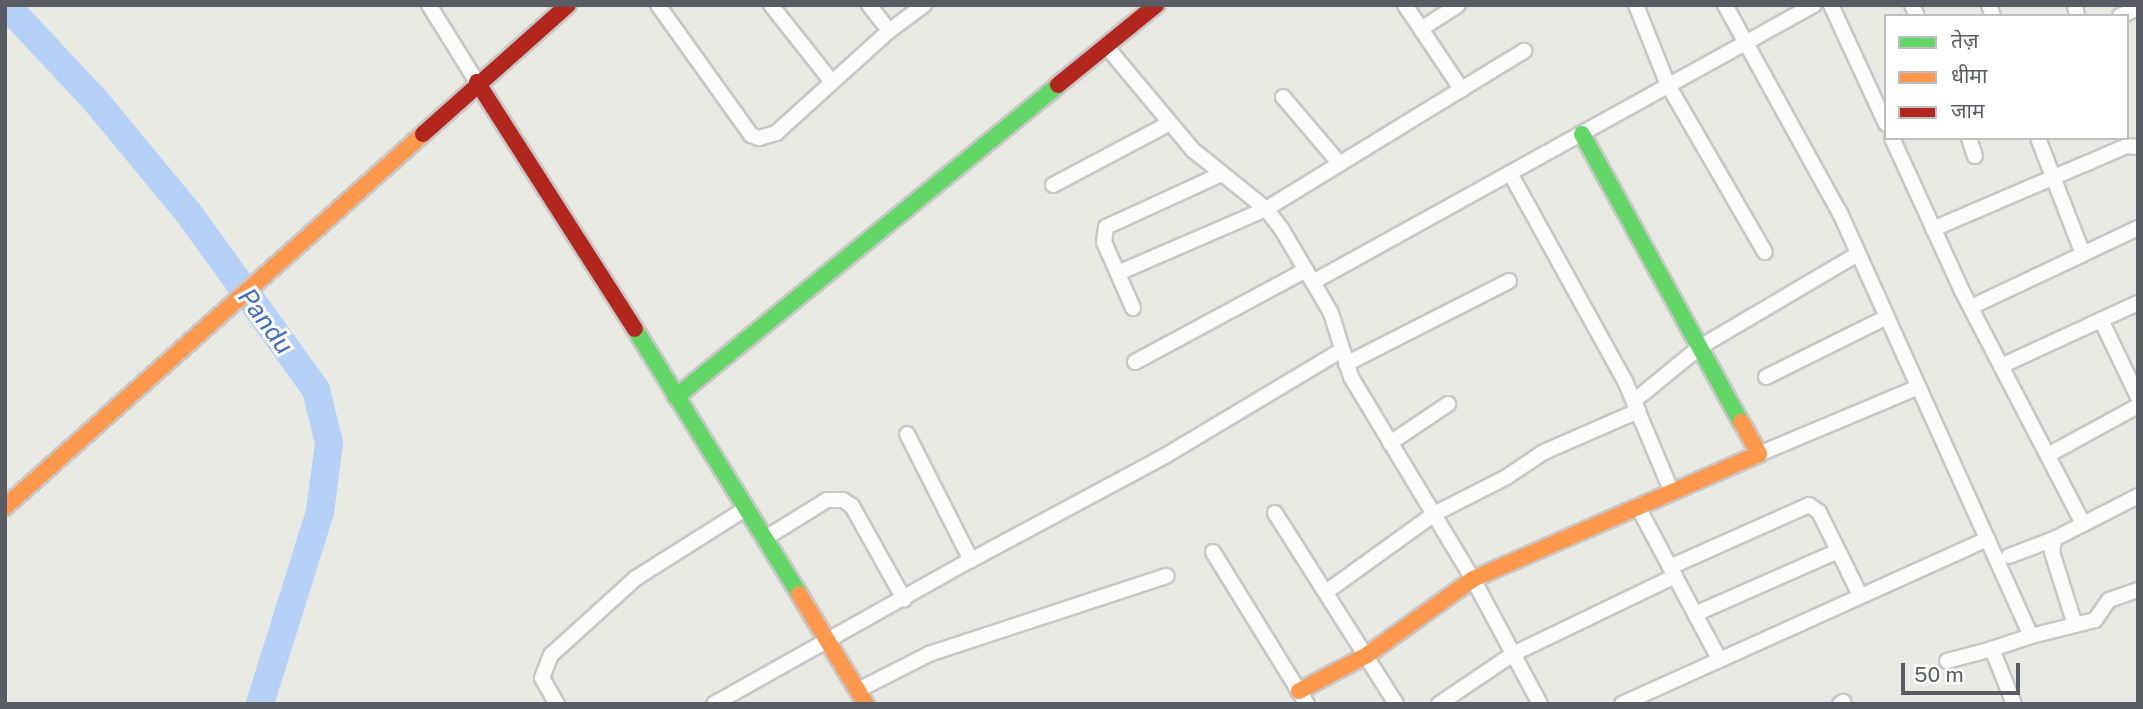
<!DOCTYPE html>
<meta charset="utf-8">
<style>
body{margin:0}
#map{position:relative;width:2143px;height:709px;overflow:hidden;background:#e9e9e4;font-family:"Public Sans","Noto Sans Devanagari",sans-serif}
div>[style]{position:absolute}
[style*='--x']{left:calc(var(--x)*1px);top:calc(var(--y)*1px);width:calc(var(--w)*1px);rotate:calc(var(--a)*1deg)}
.river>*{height:28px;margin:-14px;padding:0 14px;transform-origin:14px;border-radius:14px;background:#b5d1f7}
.roads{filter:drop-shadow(2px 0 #c6c7c6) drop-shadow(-2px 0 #c6c7c6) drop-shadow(0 2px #c6c7c6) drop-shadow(0 -2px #c6c7c6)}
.street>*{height:14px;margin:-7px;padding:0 7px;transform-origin:7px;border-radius:7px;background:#fcfcfb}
.fast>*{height:16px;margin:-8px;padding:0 8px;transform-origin:8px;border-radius:8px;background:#63d668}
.slow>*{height:16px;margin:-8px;padding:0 8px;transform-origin:8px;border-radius:8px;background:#ff974d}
.jam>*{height:16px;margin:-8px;padding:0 8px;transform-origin:8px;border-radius:8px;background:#b3261e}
span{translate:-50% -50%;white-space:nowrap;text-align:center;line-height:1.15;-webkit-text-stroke:6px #fff;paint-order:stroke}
.water-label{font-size:26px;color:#426ec2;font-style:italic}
.frame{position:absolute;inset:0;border:7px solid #595c62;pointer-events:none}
.legend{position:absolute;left:1884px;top:14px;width:245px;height:126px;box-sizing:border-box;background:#fff;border:2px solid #bdbec0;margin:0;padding:9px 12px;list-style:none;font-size:21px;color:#595c62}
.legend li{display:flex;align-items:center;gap:14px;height:35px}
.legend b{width:35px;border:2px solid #bdbec0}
.scale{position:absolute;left:1901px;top:663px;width:119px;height:32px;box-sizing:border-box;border:4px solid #595c62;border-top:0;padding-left:9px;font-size:21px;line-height:24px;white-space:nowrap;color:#595c62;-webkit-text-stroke:5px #fff;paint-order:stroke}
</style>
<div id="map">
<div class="river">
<i style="--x:6;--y:5;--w:130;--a:46.9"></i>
<i style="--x:95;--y:100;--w:149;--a:50.4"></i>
<i style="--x:190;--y:215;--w:216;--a:54.2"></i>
<i style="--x:316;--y:390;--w:55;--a:76.2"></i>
<i style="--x:329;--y:443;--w:70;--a:97.4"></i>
<i style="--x:320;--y:512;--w:201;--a:107.4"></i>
</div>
<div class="roads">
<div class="street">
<i style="--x:429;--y:5;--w:91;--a:58.1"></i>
<i style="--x:658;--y:5;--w:160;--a:54.4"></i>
<i style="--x:751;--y:135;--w:9;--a:21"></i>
<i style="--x:759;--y:138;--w:18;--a:-16"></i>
<i style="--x:776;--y:133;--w:152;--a:-42.1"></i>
<i style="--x:889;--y:31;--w:44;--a:-36.6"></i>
<i style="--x:771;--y:5;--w:98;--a:51.6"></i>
<i style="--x:869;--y:5;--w:33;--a:52"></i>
<i style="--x:1405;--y:5;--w:102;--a:56.2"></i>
<i style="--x:1636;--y:5;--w:86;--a:68.2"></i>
<i style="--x:1668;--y:85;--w:193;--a:59.9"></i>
<i style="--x:1725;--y:5;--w:238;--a:61.1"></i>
<i style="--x:1840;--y:213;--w:464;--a:65.7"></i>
<i style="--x:2031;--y:636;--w:41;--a:161.6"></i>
<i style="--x:1992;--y:649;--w:59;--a:68.2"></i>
<i style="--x:1831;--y:5;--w:131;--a:65.2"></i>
<i style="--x:1912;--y:5;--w:12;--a:66"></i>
<i style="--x:1989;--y:5;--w:12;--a:70"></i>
<i style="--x:2075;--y:5;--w:11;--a:80"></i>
<i style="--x:2120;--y:16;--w:20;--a:-24"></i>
<i style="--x:1421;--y:29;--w:44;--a:-33"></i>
<i style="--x:1106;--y:46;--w:136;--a:50.1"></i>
<i style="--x:1193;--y:150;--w:94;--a:38.9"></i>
<i style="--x:1266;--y:209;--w:24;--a:52"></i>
<i style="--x:1281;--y:228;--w:99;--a:59.5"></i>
<i style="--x:1331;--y:313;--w:67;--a:72.6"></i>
<i style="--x:1351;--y:377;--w:236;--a:58.9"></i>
<i style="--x:1473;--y:579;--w:142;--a:61.8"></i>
<i style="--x:1283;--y:97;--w:88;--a:49.6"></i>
<i style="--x:1892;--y:138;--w:168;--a:65.4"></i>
<i style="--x:1962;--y:291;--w:262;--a:62.5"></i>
<i style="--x:1969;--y:138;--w:19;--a:72"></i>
<i style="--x:2038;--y:138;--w:124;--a:68.8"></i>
<i style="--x:1510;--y:173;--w:238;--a:61.1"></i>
<i style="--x:1625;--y:381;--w:121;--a:67.1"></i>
<i style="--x:1053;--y:185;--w:132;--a:-27.9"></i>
<i style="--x:1933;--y:229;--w:211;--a:-23.2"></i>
<i style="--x:2127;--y:146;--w:11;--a:5"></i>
<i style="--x:1118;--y:273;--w:161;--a:-23.4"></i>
<i style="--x:1266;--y:209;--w:303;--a:-31.5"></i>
<i style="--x:1313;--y:282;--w:572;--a:-28.94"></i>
<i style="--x:1971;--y:307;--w:185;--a:-25.3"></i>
<i style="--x:1133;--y:308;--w:72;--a:-113.7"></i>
<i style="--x:1104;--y:242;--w:15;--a:-82"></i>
<i style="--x:1106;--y:227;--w:128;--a:-24.6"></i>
<i style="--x:2101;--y:320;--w:85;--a:64.3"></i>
<i style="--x:1135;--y:362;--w:194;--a:-28.3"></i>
<i style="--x:1346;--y:364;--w:183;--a:-27"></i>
<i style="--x:2001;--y:366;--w:151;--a:-24.7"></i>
<i style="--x:1766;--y:377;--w:135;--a:-26.4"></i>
<i style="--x:1390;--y:443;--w:70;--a:-33.9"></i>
<i style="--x:1759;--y:454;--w:173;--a:-22.8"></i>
<i style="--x:2048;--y:455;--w:102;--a:-28.6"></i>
<i style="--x:1638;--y:507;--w:172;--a:61.9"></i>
<i style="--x:1275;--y:513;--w:226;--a:57.6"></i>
<i style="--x:764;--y:539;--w:74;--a:-31.8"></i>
<i style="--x:827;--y:500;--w:16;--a:0"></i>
<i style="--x:843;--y:500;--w:11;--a:34"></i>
<i style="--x:852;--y:506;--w:107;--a:60.8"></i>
<i style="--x:1213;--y:552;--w:179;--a:58.3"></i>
<i style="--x:2009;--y:556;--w:48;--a:-20.7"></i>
<i style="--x:971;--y:560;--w:220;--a:-28.2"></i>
<i style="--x:1165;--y:456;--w:206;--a:-30.9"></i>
<i style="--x:1670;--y:567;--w:152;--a:-24"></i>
<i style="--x:1809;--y:505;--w:12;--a:35"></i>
<i style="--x:1819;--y:512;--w:93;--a:63.7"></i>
<i style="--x:1326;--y:592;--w:133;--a:-35.8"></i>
<i style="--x:1434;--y:514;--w:80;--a:-26.9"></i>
<i style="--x:1505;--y:478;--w:47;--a:-33.7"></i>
<i style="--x:1544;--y:452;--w:103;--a:-23.6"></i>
<i style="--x:1638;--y:411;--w:11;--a:-112"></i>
<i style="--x:1634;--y:401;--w:85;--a:-39.3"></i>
<i style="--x:1700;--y:347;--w:183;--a:-30.5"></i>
<i style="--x:1695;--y:614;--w:156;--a:-23.8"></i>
<i style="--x:2075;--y:625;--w:77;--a:-107.5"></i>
<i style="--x:2052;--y:552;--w:13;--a:-81"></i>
<i style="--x:2054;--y:539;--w:94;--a:-27.1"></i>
<i style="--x:2031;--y:636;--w:66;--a:-14"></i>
<i style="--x:2095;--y:620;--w:24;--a:-55"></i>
<i style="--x:2109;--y:600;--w:31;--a:-19"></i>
<i style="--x:1947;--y:661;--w:47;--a:-14.9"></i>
<i style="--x:858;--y:690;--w:80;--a:-26.9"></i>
<i style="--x:929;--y:654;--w:250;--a:-18.2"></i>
<i style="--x:557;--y:704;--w:30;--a:-120"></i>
<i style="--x:542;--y:678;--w:25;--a:-69"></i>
<i style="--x:551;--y:655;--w:115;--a:-42.2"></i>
<i style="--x:636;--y:578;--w:129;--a:-32.3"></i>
<i style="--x:714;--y:704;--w:295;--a:-29.3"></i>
<i style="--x:971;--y:560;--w:141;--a:-116.9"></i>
<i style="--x:1439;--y:704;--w:89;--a:-34"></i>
<i style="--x:1513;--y:654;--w:180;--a:-25.7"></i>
<i style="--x:1622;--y:704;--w:401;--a:-24.3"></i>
<i style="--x:1840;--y:704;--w:4;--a:-34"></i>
</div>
<div class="fast">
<i style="--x:1582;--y:134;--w:329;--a:61.1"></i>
<i style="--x:635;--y:329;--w:312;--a:58.2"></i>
<i style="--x:676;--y:397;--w:493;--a:-39.2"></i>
</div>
<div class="slow">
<i style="--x:5;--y:507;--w:560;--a:-41.74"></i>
<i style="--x:799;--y:594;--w:129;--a:58.7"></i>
<i style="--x:1299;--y:691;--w:77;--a:-27.9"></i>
<i style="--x:1367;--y:655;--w:130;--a:-35.6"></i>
<i style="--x:1473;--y:579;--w:312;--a:-23.6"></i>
<i style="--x:1759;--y:454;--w:37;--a:-119"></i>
</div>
<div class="jam">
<i style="--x:477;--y:82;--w:293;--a:57.4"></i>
<i style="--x:1058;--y:85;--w:127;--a:-39.2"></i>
<i style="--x:423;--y:134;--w:194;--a:-41.7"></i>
</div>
</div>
<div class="water-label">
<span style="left:266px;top:321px;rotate:54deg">Pandu</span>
</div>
<div class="frame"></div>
<ul class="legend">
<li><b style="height:9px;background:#63d668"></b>तेज़</li>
<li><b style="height:9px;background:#ff974d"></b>धीमा</li>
<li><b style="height:9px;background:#b3261e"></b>जाम</li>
</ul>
<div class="scale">50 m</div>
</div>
